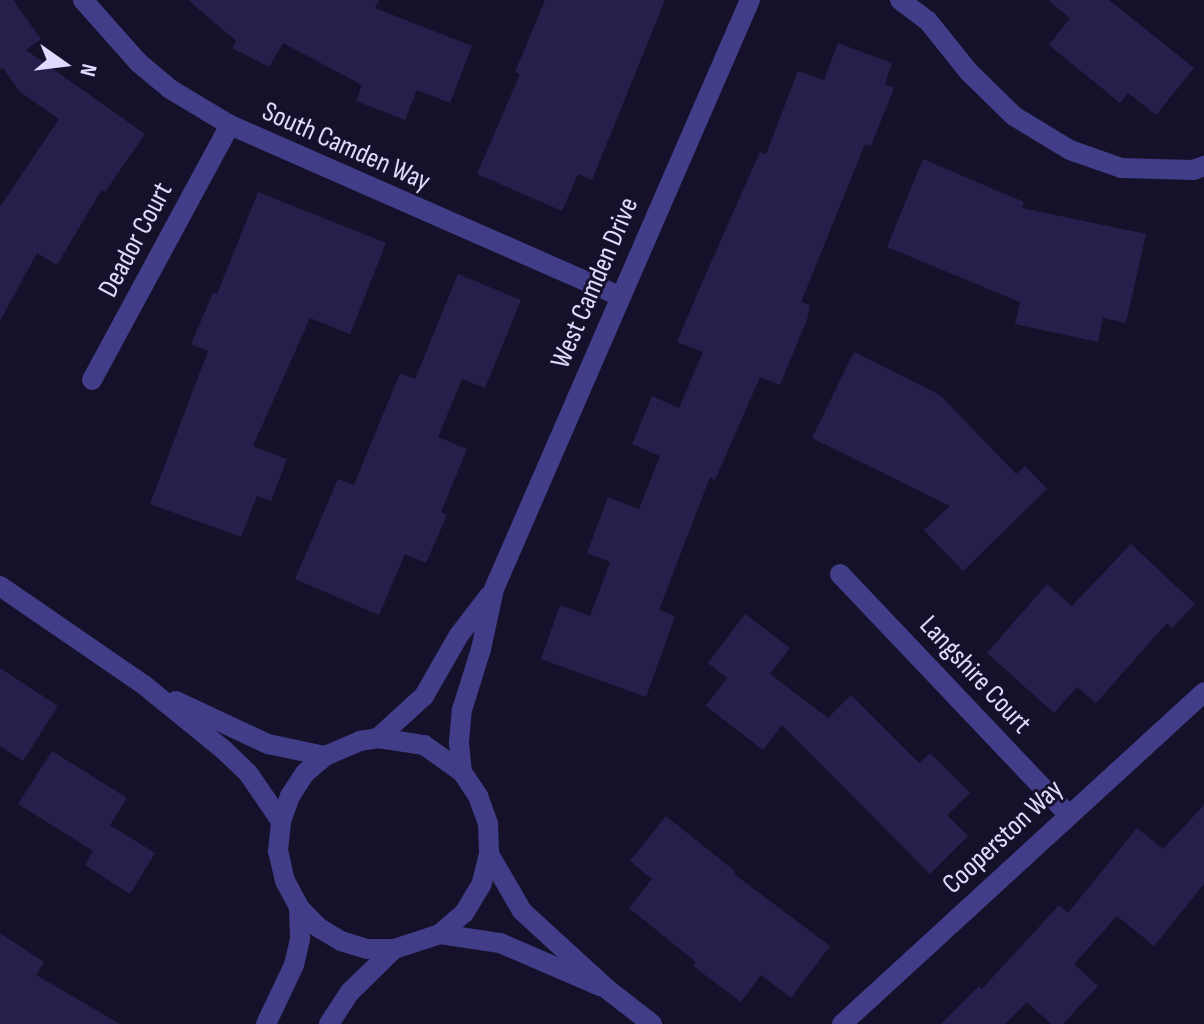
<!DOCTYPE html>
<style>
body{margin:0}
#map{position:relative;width:1204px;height:1024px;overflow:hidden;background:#16112a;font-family:"Sofia Sans Condensed",sans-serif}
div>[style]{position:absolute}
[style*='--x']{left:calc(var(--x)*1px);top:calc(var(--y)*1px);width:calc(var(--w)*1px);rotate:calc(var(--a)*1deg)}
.building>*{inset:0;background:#271e4b}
.minor>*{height:20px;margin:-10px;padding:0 10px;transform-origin:10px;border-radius:10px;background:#413d88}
.tertiary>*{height:20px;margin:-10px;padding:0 10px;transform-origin:10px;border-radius:10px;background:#413d88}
span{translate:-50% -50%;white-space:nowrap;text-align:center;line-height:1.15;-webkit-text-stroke:6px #16112a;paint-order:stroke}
.street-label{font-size:28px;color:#e0dbfe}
.north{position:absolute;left:24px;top:24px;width:80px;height:80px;-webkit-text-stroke:6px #16112a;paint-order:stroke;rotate:104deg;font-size:22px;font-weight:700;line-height:32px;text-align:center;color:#e0dbfe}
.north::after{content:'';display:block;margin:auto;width:28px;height:36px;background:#e0dbfe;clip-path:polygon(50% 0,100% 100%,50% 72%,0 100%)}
</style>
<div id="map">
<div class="building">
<i style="clip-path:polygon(0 0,13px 0,41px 39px,26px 50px,145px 134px,105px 192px,102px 189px,57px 265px,37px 253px,0 321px,0 207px,59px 119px,20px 92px,3px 68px,0 70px)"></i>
<i style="clip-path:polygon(188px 0,379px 0,375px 8px,472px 46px,450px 103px,417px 90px,405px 120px,356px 101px,362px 85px,283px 43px,269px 67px,232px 48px,236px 41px)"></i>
<i style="clip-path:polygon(545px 0,665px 0,592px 180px,578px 174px,562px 211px,477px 174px,520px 74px,515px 72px)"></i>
<i style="clip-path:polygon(1048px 0,1109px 0,1194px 68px,1156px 115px,1128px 93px,1120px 103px,1049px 45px,1070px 18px)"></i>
<i style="clip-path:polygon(838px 43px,892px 63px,885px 84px,894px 88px,871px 146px,865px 144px,801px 302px,810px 305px,808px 317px,780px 385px,760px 377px,715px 480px,710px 477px,659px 610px,675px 616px,646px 697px,541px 659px,560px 605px,590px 616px,610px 562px,587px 553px,608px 497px,639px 509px,660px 456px,632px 444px,652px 396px,679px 408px,703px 352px,677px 342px,698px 292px,760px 152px,766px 154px,798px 71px,824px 80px)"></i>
<i style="clip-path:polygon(923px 159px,1024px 202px,1022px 208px,1146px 234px,1126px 323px,1103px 318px,1098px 342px,1015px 324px,1020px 302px,887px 247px)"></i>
<i style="clip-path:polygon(258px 192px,386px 243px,350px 334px,310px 318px,253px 446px,287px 459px,271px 501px,257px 496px,241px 537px,150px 504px,208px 351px,191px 344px,213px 293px,217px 294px)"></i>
<i style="clip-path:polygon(458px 274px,521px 300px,485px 388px,462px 379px,438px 437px,467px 449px,441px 512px,447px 515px,426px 563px,405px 554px,379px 615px,295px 579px,338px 479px,354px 485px,400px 373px,415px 379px)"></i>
<i style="clip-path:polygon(854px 352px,940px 395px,1016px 474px,1025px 466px,1047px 489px,963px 571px,924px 530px,950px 506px,812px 438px)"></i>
<i style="clip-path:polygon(1131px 544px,1195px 604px,1172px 628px,1167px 623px,1096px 703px,1077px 687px,1054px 713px,987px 653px,1047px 584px,1072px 606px)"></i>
<i style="clip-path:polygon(745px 614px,790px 648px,770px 674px,828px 718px,851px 695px,919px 763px,930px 753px,970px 793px,947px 815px,968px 836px,930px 874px,782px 725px,763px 750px,706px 706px,727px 678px,708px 663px)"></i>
<i style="clip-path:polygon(0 668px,58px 706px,23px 761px,0 746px)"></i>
<i style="clip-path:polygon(52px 751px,127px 798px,110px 825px,155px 853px,130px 894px,85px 865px,93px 851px,18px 804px)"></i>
<i style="clip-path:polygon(1204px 805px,1204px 884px,1154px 946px,1117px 916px,1074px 964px,1098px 986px,1063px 1024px,1051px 1024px,1027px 1002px,1005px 1024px,941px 1024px,979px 986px,982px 989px,1059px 905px,1068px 913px,1137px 828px,1163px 849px)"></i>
<i style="clip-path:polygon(666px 816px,736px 872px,734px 874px,830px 946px,791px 998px,761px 975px,741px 1002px,693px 966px,696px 962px,629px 908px,652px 879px,630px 861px)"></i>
<i style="clip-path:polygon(0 933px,44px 962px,36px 975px,120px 1024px,0 1024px)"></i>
</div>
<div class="minor">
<i style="--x:83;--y:0;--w:84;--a:48.4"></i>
<i style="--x:139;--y:63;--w:40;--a:40"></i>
<i style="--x:170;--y:89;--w:70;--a:31"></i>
<i style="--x:230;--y:125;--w:425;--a:23.7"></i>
<i style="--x:900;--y:0;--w:35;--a:37"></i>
<i style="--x:928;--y:21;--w:65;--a:51.2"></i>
<i style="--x:969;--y:72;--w:63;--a:44.4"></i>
<i style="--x:1014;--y:116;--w:66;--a:31.3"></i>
<i style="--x:1070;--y:150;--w:54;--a:19.4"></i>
<i style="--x:1121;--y:168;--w:72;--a:1.6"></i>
<i style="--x:1193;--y:170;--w:12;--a:-20"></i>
<i style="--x:92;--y:380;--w:290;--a:-61.6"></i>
<i style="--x:840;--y:574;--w:332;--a:46.5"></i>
<i style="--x:0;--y:586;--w:175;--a:34.5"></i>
<i style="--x:144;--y:685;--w:103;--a:39.1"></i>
<i style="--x:224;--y:750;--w:33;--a:44"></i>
<i style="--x:248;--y:773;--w:58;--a:55.5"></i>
<i style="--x:176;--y:701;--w:102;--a:25.1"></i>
<i style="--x:268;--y:744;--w:58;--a:11.9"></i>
<i style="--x:842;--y:1024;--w:491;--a:-42.5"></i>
</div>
<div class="tertiary">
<i style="--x:378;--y:738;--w:62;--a:-42.4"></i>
<i style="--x:424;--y:696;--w:70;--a:-60.2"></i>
<i style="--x:459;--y:635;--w:49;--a:-52.4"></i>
<i style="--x:462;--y:772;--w:30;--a:-96"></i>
<i style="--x:459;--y:742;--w:32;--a:-85"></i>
<i style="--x:462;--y:710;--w:64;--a:-72.7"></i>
<i style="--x:481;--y:649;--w:61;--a:-77.8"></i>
<i style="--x:494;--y:589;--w:642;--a:-66.51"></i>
<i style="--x:489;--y:854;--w:32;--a:104"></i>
<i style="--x:481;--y:885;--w:33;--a:121"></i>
<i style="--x:464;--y:913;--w:32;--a:139"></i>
<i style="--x:440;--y:934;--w:48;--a:161.9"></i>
<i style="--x:394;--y:949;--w:27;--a:180"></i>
<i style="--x:367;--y:949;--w:27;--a:-163"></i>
<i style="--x:341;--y:941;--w:27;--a:-149"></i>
<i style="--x:318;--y:927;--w:28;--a:-134"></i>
<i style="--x:299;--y:907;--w:30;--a:-118"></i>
<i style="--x:285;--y:881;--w:31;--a:-103"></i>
<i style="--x:278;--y:851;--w:30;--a:-84"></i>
<i style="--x:281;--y:821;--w:27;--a:-70"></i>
<i style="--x:290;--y:796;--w:27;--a:-57"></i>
<i style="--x:305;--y:773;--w:26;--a:-40"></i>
<i style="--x:325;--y:756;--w:38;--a:-23"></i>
<i style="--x:360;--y:741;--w:18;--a:-9"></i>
<i style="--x:378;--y:738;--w:47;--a:8.7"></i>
<i style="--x:424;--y:745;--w:47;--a:35.4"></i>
<i style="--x:462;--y:772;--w:29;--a:56"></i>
<i style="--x:478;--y:796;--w:30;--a:70"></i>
<i style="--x:488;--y:824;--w:30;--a:88"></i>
<i style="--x:489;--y:854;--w:66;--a:59.9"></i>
<i style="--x:522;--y:911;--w:115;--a:42.5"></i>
<i style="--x:607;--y:989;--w:57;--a:37.9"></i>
<i style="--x:440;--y:934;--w:61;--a:8.5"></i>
<i style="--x:500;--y:943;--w:109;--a:23.3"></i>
<i style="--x:266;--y:1024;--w:65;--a:-64.6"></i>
<i style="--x:294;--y:965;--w:28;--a:-77"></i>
<i style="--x:300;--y:938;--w:31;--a:-92"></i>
<i style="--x:329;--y:1024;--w:38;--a:-57"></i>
<i style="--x:350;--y:992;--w:62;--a:-44.3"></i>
</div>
<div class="street-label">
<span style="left:346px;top:147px;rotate:24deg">South Camden Way</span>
<span style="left:136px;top:240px;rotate:-62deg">Deador Court</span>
<span style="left:595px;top:283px;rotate:-67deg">West Camden Drive</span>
<span style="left:975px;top:675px;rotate:47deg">Langshire Court</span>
<span style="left:1003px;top:837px;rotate:-43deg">Cooperston Way</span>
</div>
<div class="north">N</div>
</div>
